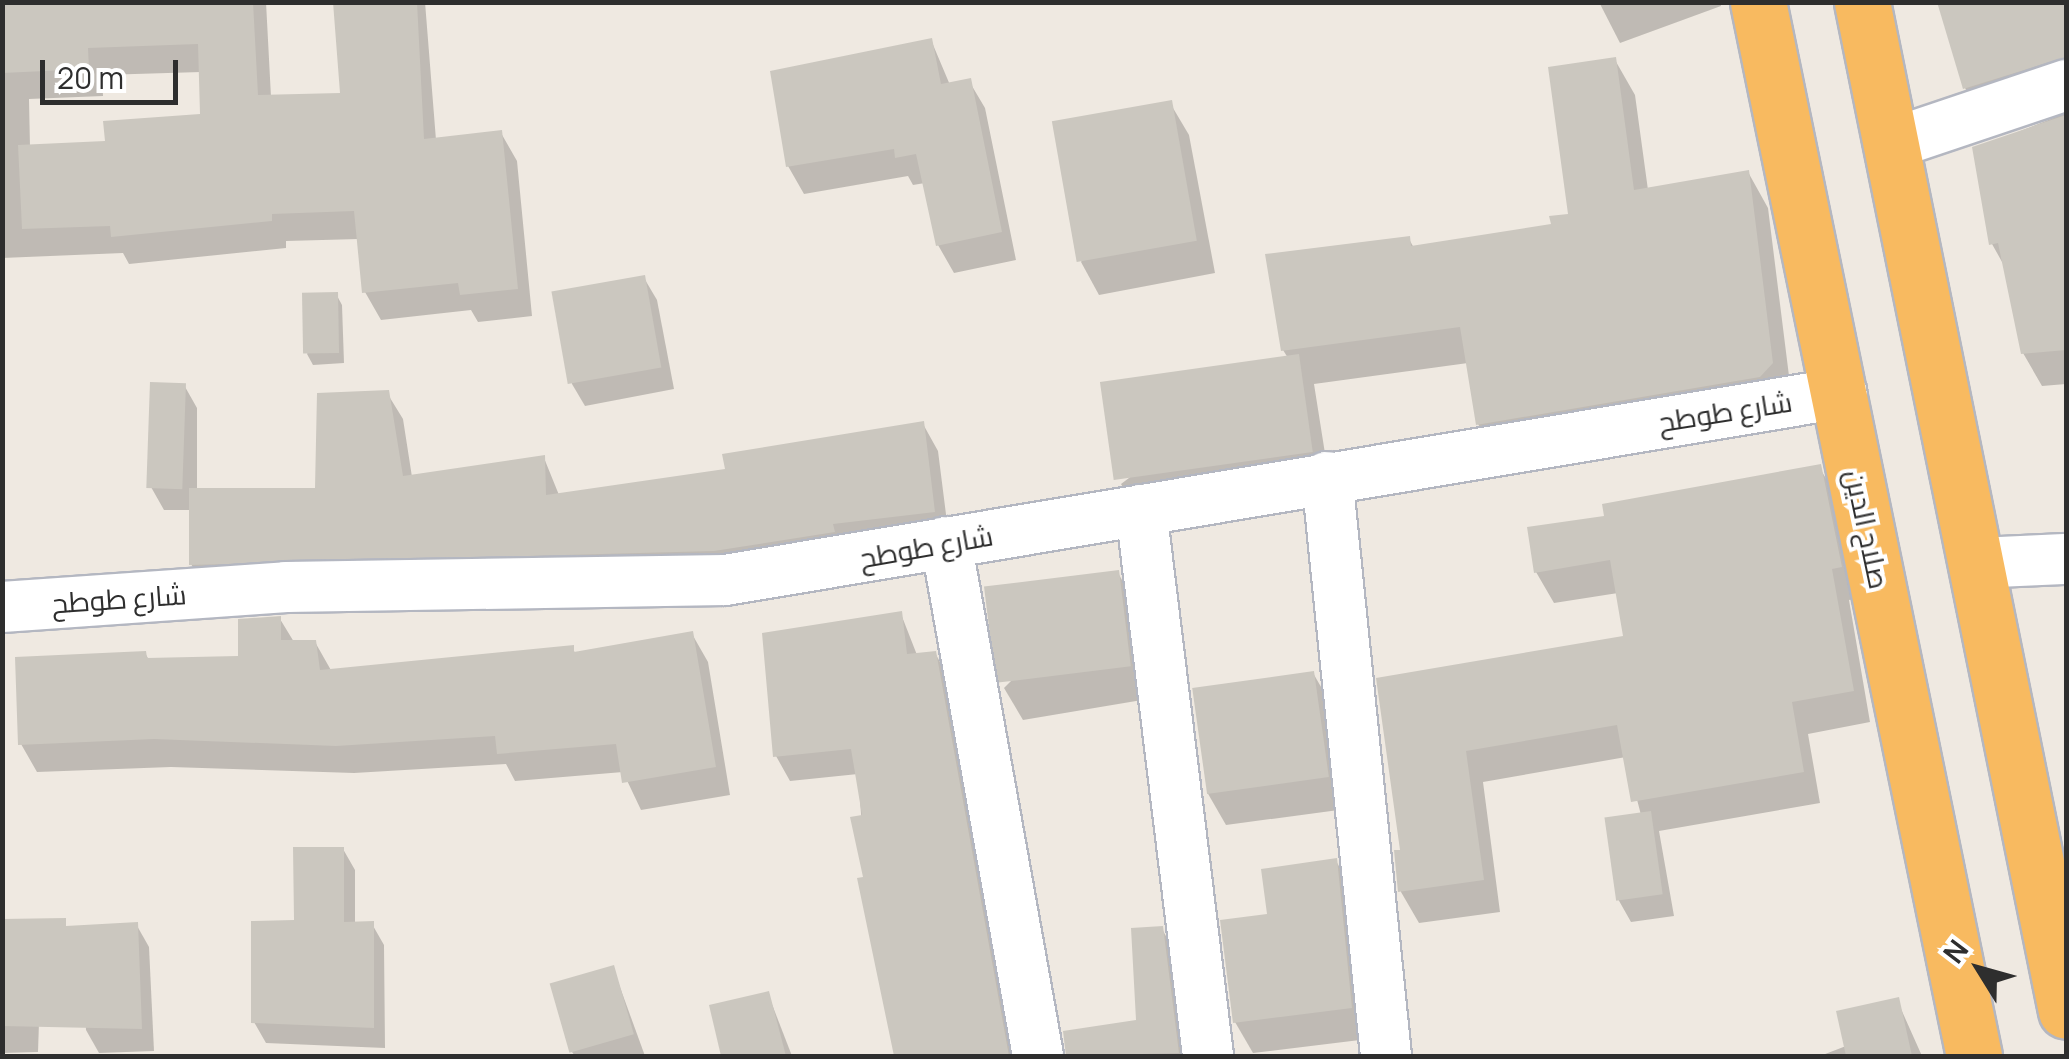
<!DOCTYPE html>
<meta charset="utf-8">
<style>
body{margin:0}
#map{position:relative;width:2069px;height:1059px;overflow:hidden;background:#efe9e1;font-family:Manrope,Cairo,sans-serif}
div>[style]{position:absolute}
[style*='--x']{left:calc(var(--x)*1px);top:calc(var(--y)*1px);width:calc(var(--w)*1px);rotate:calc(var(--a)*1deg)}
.shadow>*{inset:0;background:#0003}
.building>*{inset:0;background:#cbc7bf;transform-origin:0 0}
.roads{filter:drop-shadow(2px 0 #b4b7c1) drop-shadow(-2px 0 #b4b7c1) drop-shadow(0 2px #b4b7c1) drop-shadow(0 -2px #b4b7c1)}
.minor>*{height:50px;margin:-25px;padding:0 25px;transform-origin:25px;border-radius:25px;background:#fff}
.trunk>*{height:55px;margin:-27.5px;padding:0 27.5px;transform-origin:27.5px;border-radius:27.5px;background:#f8ba60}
span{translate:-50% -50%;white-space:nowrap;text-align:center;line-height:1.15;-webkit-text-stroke:8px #fff;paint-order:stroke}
.street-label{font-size:28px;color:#2e2e2e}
.frame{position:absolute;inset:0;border:5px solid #2e2e2e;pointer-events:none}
.north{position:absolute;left:1929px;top:919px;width:100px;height:100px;-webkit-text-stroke:8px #fff;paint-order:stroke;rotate:307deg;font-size:28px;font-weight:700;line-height:40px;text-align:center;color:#2e2e2e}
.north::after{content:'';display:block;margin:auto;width:35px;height:45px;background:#2e2e2e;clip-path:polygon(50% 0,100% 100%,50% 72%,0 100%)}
.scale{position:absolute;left:40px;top:60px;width:138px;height:45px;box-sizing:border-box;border:5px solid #2e2e2e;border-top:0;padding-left:12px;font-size:30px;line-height:35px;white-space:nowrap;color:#2e2e2e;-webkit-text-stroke:8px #fff;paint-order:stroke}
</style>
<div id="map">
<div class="shadow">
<i style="clip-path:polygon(evenodd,2px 2px,266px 2px,271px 97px,343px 95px,336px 2px,425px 2px,436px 140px,501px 133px,517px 161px,532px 316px,478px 322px,471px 310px,381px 320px,365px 292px,359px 239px,286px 241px,286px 248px,129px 264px,123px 253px,2px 258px,2px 2px,201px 72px,203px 116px,107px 144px,30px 147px,29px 99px,103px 96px,102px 75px,201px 72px)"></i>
<i style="clip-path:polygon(1599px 2px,1720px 2px,1721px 6px,1620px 43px)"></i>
<i style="clip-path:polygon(1939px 2px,2066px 2px,2066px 93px,1984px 121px,1965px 88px)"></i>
<i style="clip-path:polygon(931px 40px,950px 85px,969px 81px,985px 108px,1016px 260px,954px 273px,938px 245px,925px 183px,913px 185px,908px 176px,804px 194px,788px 166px)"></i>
<i style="clip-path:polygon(1615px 60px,1635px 95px,1648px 190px,1748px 172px,1768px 208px,1792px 400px,1498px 460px,1478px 424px,1468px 363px,1314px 384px,1330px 485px,1140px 517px,1121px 484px,1288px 358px,1283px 350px,1409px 239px,1414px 248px,1554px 226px,1571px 216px)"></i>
<i style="clip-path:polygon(1170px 103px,1189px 135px,1215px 273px,1099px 295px,1081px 262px)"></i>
<i style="clip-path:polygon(2066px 113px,2066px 384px,2042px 386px,2023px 353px,2006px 269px,1992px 244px,1975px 149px)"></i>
<i style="clip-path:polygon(644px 278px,657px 300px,674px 389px,585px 406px,572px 384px,555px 295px)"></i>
<i style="clip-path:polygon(336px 294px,342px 305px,344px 363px,313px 365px,307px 354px)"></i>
<i style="clip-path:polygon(184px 385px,197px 408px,197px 490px,318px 491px,387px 393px,403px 419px,412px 477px,544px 458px,559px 495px,728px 471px,923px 424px,938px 451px,949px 538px,207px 591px,191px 564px,191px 510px,164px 510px,151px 487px)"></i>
<i style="clip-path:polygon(1819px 467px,1838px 498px,1858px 598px,1849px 600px,1870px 722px,1808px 734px,1820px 803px,1659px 831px,1674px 916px,1631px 922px,1618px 899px,1641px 815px,1626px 757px,1483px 782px,1500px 912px,1419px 923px,1401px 892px,1402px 852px,1379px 680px,1626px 638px,1618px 593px,1554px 603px,1536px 572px,1607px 518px)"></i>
<i style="clip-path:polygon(1118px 573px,1137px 606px,1148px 699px,1023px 720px,1004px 688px)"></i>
<i style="clip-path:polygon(901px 614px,917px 655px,935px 653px,949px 678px,1020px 1056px,898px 1056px,866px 879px,858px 774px,790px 781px,776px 756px)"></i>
<i style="clip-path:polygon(280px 619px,294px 642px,315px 642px,332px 672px,572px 648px,576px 654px,692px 634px,708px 662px,730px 795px,641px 810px,623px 772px,515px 781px,506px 764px,354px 773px,171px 767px,37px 772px,21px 744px,145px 653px,149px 660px,241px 659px)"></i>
<i style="clip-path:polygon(1313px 673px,1332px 706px,1346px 809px,1226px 825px,1207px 792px)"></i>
<i style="clip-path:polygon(343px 849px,355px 870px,355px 924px,372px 924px,384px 945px,385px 1048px,266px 1043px,254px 1022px,296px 922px)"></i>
<i style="clip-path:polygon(1336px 861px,1354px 892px,1368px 1039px,1253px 1053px,1235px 1022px,1270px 916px)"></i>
<i style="clip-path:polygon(136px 924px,149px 947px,154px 1051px,99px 1053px,86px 1030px,83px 927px)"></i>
<i style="clip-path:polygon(1162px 929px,1176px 954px,1189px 1056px,1067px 1056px,1065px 1033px,1138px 1022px)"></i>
<i style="clip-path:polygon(2px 935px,41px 963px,38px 1052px,2px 1053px)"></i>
<i style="clip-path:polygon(613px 968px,645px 1056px,575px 1056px,572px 1052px)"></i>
<i style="clip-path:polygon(768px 994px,792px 1056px,724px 1056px,712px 1007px)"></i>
<i style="clip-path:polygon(1897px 1000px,1922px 1056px,1820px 1056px,1846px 1046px)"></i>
</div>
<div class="building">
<i style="clip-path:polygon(2px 2px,253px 2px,258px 95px,340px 93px,333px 2px,417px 2px,424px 139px,502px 130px,518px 289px,460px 295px,458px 283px,362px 293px,354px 211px,272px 214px,272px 221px,111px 237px,110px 226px,22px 229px,18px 145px,105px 141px,103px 121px,200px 114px,198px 44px,88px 48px,89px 69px,2px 73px)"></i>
<i style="clip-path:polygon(1937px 2px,2066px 2px,2066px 57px,1963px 89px)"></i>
<i style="clip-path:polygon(932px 38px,941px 84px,971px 78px,1002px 232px,936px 246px,916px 154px,895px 158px,894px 149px,786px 167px,770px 71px)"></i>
<i style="clip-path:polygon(1616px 57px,1634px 190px,1749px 170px,1773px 363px,1760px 377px,1476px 425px,1460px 327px,1281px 351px,1265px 254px,1410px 236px,1411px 246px,1551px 224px,1549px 216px,1568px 214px,1548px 67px)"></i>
<i style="left:1172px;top:100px;width:143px;height:122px;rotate:80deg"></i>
<i style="clip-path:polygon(2066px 115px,2066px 350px,2021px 354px,1998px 243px,1989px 245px,1972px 147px)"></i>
<i style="left:645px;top:275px;width:94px;height:95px;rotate:80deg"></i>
<i style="left:338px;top:292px;width:61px;height:36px;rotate:89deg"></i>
<i style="left:1299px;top:354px;width:99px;height:201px;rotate:82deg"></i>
<i style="left:150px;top:382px;width:36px;height:106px;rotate:2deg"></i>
<i style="clip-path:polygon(389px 390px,403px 476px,545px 455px,546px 495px,725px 469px,722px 454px,924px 421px,935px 512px,833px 524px,835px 532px,714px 551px,189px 565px,189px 488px,315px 488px,317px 393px)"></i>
<i style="clip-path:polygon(1821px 464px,1842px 567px,1832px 569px,1854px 691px,1792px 702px,1804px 772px,1631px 802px,1617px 725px,1466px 751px,1484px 880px,1398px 892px,1394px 850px,1400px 850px,1376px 678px,1623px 636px,1610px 560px,1534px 573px,1527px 527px,1604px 516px,1602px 504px)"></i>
<i style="left:1119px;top:570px;width:97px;height:136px;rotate:83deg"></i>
<i style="clip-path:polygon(902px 611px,907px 654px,936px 651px,1009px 1056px,894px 1056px,857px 878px,863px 877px,850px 817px,862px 815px,851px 749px,773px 757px,762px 633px)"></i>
<i style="clip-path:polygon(281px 616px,281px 640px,316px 640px,320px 670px,574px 645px,574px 652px,693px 631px,716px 767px,622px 783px,616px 744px,497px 754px,495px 736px,336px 746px,154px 739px,18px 745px,15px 657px,146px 651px,147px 658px,238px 656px,238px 619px)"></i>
<i style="left:1314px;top:671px;width:107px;height:123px;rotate:82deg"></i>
<i style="left:1651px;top:811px;width:84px;height:47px;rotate:82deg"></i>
<i style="clip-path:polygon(293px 847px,344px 847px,344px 922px,374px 921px,374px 1028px,251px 1023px,251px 921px,294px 920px)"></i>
<i style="clip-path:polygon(1337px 858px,1352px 1008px,1233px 1023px,1220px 920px,1267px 914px,1261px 869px)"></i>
<i style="clip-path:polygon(66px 918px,66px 926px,138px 922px,142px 1029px,2px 1026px,2px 919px)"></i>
<i style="clip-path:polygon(1163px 926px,1179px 1053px,1066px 1056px,1063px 1031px,1136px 1020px,1131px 928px)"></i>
<i style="left:614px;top:965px;width:72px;height:67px;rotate:74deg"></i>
<i style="clip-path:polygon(769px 991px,786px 1056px,721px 1056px,709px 1005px)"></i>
<i style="clip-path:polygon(1899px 997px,1912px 1056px,1846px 1056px,1836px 1011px)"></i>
</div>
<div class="roads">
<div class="minor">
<i style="--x:1894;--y:143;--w:182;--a:-18.6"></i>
<i style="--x:1327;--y:477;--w:582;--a:84.18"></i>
<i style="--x:1141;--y:510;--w:550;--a:83"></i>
<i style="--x:946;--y:542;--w:522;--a:79.85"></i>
<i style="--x:1977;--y:563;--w:89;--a:-2.6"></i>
<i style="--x:2;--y:607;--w:285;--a:-4"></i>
<i style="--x:286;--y:587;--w:439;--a:-0.9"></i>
<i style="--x:725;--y:580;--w:1132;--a:-9.51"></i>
</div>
<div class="trunk">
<i style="--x:1758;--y:2;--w:1076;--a:78.42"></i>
<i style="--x:1862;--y:2;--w:1029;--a:78.57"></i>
</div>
</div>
<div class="street-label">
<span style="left:1725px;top:411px;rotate:-9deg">شارع طوطح</span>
<span style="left:1868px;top:529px;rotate:78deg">صلاح الدين</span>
<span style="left:926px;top:546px;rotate:-10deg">شارع طوطح</span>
<span style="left:119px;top:598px;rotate:-4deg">شارع طوطح</span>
</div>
<div class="frame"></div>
<div class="north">N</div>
<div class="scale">20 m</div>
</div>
